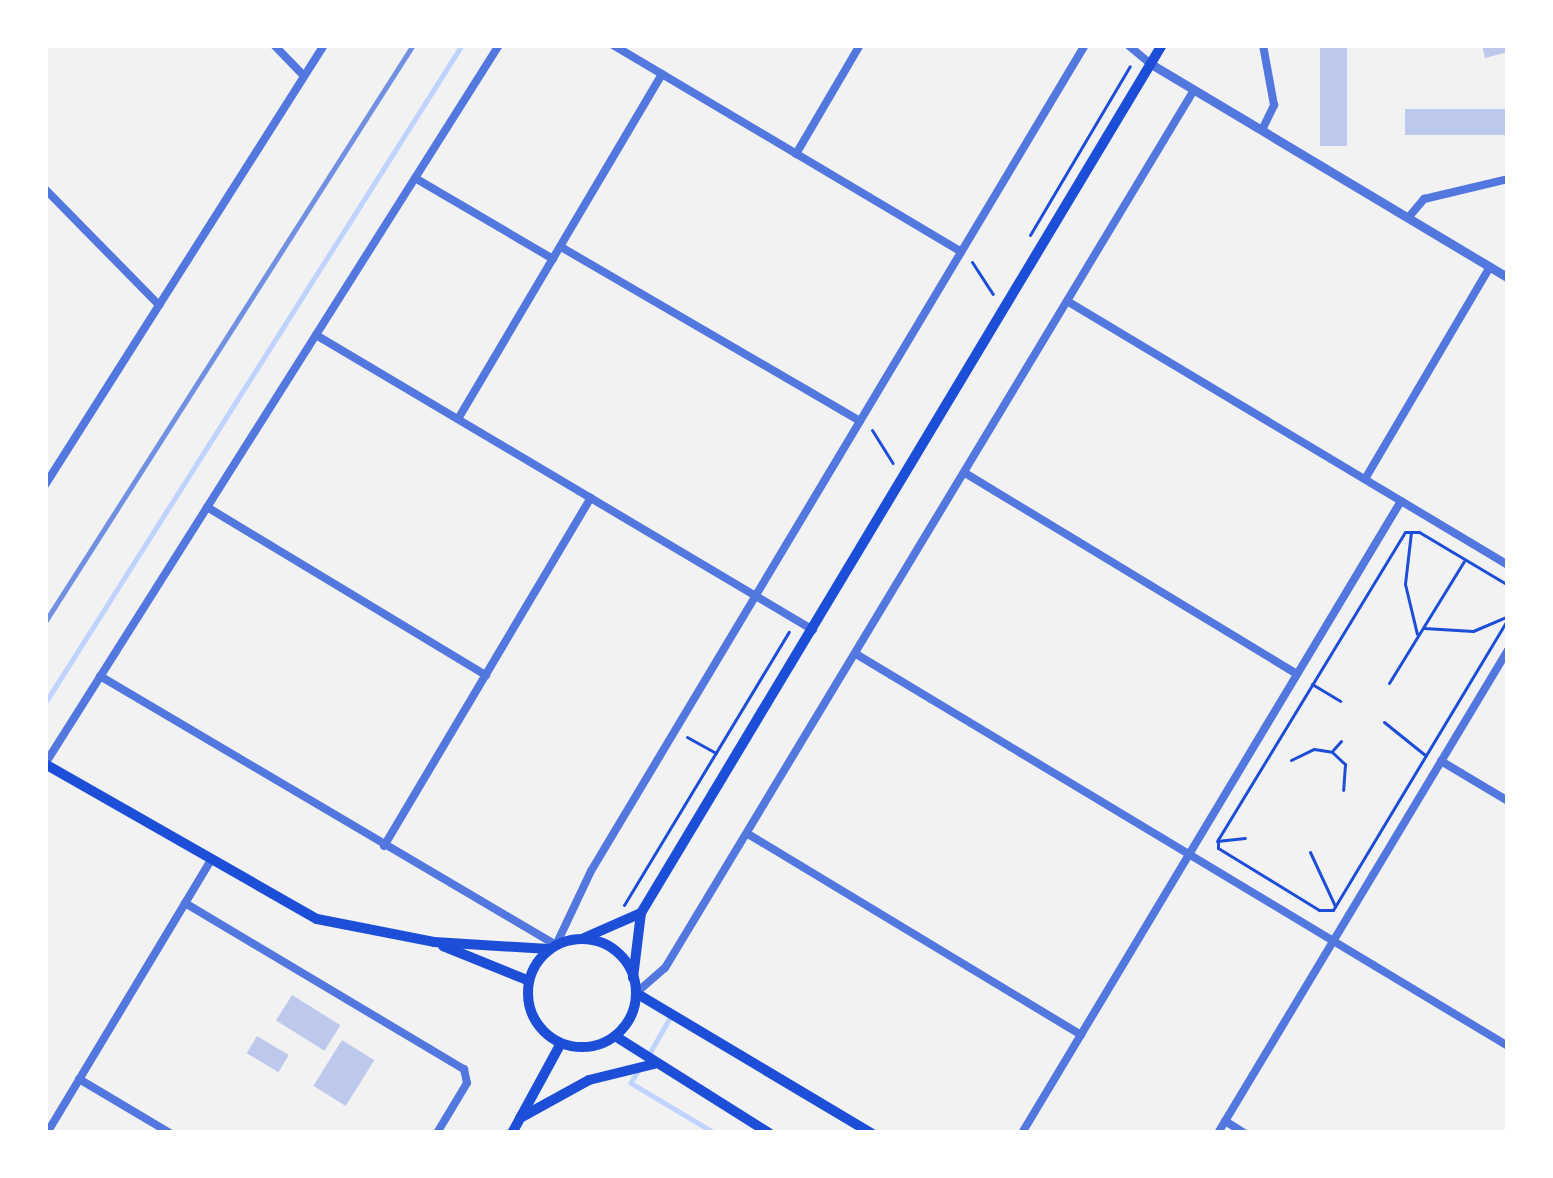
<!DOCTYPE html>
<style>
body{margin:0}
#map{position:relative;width:1553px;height:1178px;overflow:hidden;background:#f2f2f2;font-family:"DejaVu Sans",sans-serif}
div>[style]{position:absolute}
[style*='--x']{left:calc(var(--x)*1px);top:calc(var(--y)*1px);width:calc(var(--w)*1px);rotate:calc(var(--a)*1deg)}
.stream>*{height:4.5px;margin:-2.25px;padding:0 2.25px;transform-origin:2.25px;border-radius:2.25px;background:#bfd3fe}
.building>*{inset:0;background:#bdc9ec;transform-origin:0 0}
.path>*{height:3px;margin:-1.5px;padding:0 1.5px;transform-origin:1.5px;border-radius:1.5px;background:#1d4ed8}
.minor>*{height:8px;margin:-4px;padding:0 4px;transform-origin:4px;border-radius:4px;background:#5277de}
.tertiary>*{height:9px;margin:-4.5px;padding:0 4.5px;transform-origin:4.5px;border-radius:4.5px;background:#5277de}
.secondary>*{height:10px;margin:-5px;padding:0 5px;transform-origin:5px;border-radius:5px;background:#1d4ed8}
.secondary>.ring{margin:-5px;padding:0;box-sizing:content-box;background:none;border:10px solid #1d4ed8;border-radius:50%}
.rail>*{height:4.5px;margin:-2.25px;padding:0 2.25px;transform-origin:2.25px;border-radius:2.25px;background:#7290e2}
span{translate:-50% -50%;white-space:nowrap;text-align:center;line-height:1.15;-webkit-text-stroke:12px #fff;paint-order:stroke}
.frame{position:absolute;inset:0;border:48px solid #fff;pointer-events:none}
</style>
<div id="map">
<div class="stream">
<i style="--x:45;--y:703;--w:779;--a:-57.64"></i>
<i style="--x:648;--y:1056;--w:48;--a:-60.3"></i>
<i style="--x:639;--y:1070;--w:15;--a:122"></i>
<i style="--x:631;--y:1083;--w:98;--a:30.8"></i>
</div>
<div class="building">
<i style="left:1320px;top:45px;width:27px;height:101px"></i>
<i style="clip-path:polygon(1482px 45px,1508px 45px,1508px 52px,1485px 58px)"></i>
<i style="left:1508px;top:109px;width:26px;height:103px;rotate:90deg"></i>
<i style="left:292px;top:995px;width:57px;height:30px;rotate:32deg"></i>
<i style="left:257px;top:1036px;width:37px;height:20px;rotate:31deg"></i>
<i style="left:342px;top:1040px;width:38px;height:54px;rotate:32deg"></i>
</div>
<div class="path">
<i style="--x:1030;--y:235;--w:196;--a:-59.4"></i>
<i style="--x:972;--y:262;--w:38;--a:57"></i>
<i style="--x:872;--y:430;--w:39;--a:58"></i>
<i style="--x:1411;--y:532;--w:52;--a:96.6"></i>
<i style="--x:1405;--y:584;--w:51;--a:76.5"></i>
<i style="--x:1508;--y:585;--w:104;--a:-149.2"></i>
<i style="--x:1419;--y:532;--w:14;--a:180"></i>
<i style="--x:1405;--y:532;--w:359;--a:121.3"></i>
<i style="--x:1218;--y:839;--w:9;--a:90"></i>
<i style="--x:1218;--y:848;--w:119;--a:31.5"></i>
<i style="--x:1319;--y:910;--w:14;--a:0"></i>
<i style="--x:1333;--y:910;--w:340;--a:-59"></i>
<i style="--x:1424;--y:628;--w:49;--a:3.5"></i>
<i style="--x:1473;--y:631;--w:38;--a:-23"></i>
<i style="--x:1389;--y:683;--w:143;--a:-58.4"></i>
<i style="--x:1312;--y:684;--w:33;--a:31"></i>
<i style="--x:1384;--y:722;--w:53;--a:38.8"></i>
<i style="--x:687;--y:737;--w:33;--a:29"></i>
<i style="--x:1333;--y:750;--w:12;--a:-48"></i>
<i style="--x:1291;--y:760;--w:25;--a:-26"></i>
<i style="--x:1314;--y:749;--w:18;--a:9"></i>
<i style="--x:1332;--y:752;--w:18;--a:43"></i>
<i style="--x:1345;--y:764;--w:26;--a:94"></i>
<i style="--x:1217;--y:841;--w:28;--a:-6"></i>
<i style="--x:1310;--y:852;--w:60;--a:65.2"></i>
<i style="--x:624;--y:905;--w:319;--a:-58.9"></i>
</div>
<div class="minor">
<i style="--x:274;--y:45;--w:43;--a:45.9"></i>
<i style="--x:613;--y:45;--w:405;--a:30.7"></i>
<i style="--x:1128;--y:45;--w:30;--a:40"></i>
<i style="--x:1262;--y:130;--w:28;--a:-64"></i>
<i style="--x:1274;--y:105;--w:61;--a:-100.4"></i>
<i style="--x:796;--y:154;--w:126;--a:-59.6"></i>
<i style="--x:415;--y:178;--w:160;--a:30.4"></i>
<i style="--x:45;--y:189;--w:163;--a:45.5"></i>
<i style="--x:1408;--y:218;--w:25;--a:-50"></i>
<i style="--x:1424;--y:199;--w:86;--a:-13.4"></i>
<i style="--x:561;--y:247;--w:346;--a:30.2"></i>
<i style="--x:1067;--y:301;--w:514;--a:30.91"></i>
<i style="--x:316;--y:335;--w:578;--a:30.69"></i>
<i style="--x:458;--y:419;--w:401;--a:-59.4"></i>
<i style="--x:965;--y:473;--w:388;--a:31.2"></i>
<i style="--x:1365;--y:479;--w:246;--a:-59.5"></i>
<i style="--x:45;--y:485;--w:521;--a:-57.62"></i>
<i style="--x:207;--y:507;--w:326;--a:31.1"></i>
<i style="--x:856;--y:654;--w:761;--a:31.02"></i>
<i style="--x:100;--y:676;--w:529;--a:30.54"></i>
<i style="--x:556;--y:945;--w:82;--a:-64.7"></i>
<i style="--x:591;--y:871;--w:962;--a:-59.12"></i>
<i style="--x:1441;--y:761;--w:78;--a:30.8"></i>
<i style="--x:45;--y:764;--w:850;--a:-57.73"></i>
<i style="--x:748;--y:834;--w:389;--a:31.1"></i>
<i style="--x:384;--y:846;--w:405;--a:-59.3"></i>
<i style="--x:185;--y:903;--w:325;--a:30.8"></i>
<i style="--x:464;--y:1069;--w:14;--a:78"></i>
<i style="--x:467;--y:1083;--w:58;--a:121"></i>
<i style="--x:636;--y:993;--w:38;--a:-41"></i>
<i style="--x:665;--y:968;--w:1025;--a:-58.93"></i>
<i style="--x:79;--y:1079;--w:106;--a:30.7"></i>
<i style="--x:1225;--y:1121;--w:22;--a:32"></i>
<i style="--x:47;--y:1133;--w:318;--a:-59"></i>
<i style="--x:1022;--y:1133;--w:737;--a:-59.05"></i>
<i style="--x:1218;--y:1133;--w:563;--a:-59.02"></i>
</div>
<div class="tertiary">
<i style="--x:1151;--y:64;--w:416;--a:30.9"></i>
</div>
<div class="secondary">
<i style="--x:45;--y:764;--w:313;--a:29.7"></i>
<i style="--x:317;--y:919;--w:119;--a:11.1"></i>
<i style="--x:434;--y:942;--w:115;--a:3.5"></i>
<i style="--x:584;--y:938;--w:62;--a:-23.7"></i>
<i class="ring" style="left:528px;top:939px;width:98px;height:98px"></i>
<i style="--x:443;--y:946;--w:93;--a:22.1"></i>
<i style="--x:633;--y:978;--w:65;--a:-83"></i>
<i style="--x:641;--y:913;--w:1012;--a:-59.03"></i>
<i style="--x:636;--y:993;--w:274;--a:30.8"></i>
<i style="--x:615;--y:1036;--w:182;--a:32.2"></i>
<i style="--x:520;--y:1118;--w:79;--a:-28.8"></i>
<i style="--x:589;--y:1080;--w:67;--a:-13.8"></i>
<i style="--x:512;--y:1133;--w:102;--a:-61.4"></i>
</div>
<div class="rail">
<i style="--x:45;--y:622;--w:684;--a:-57.47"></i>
</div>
<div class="frame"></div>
</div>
